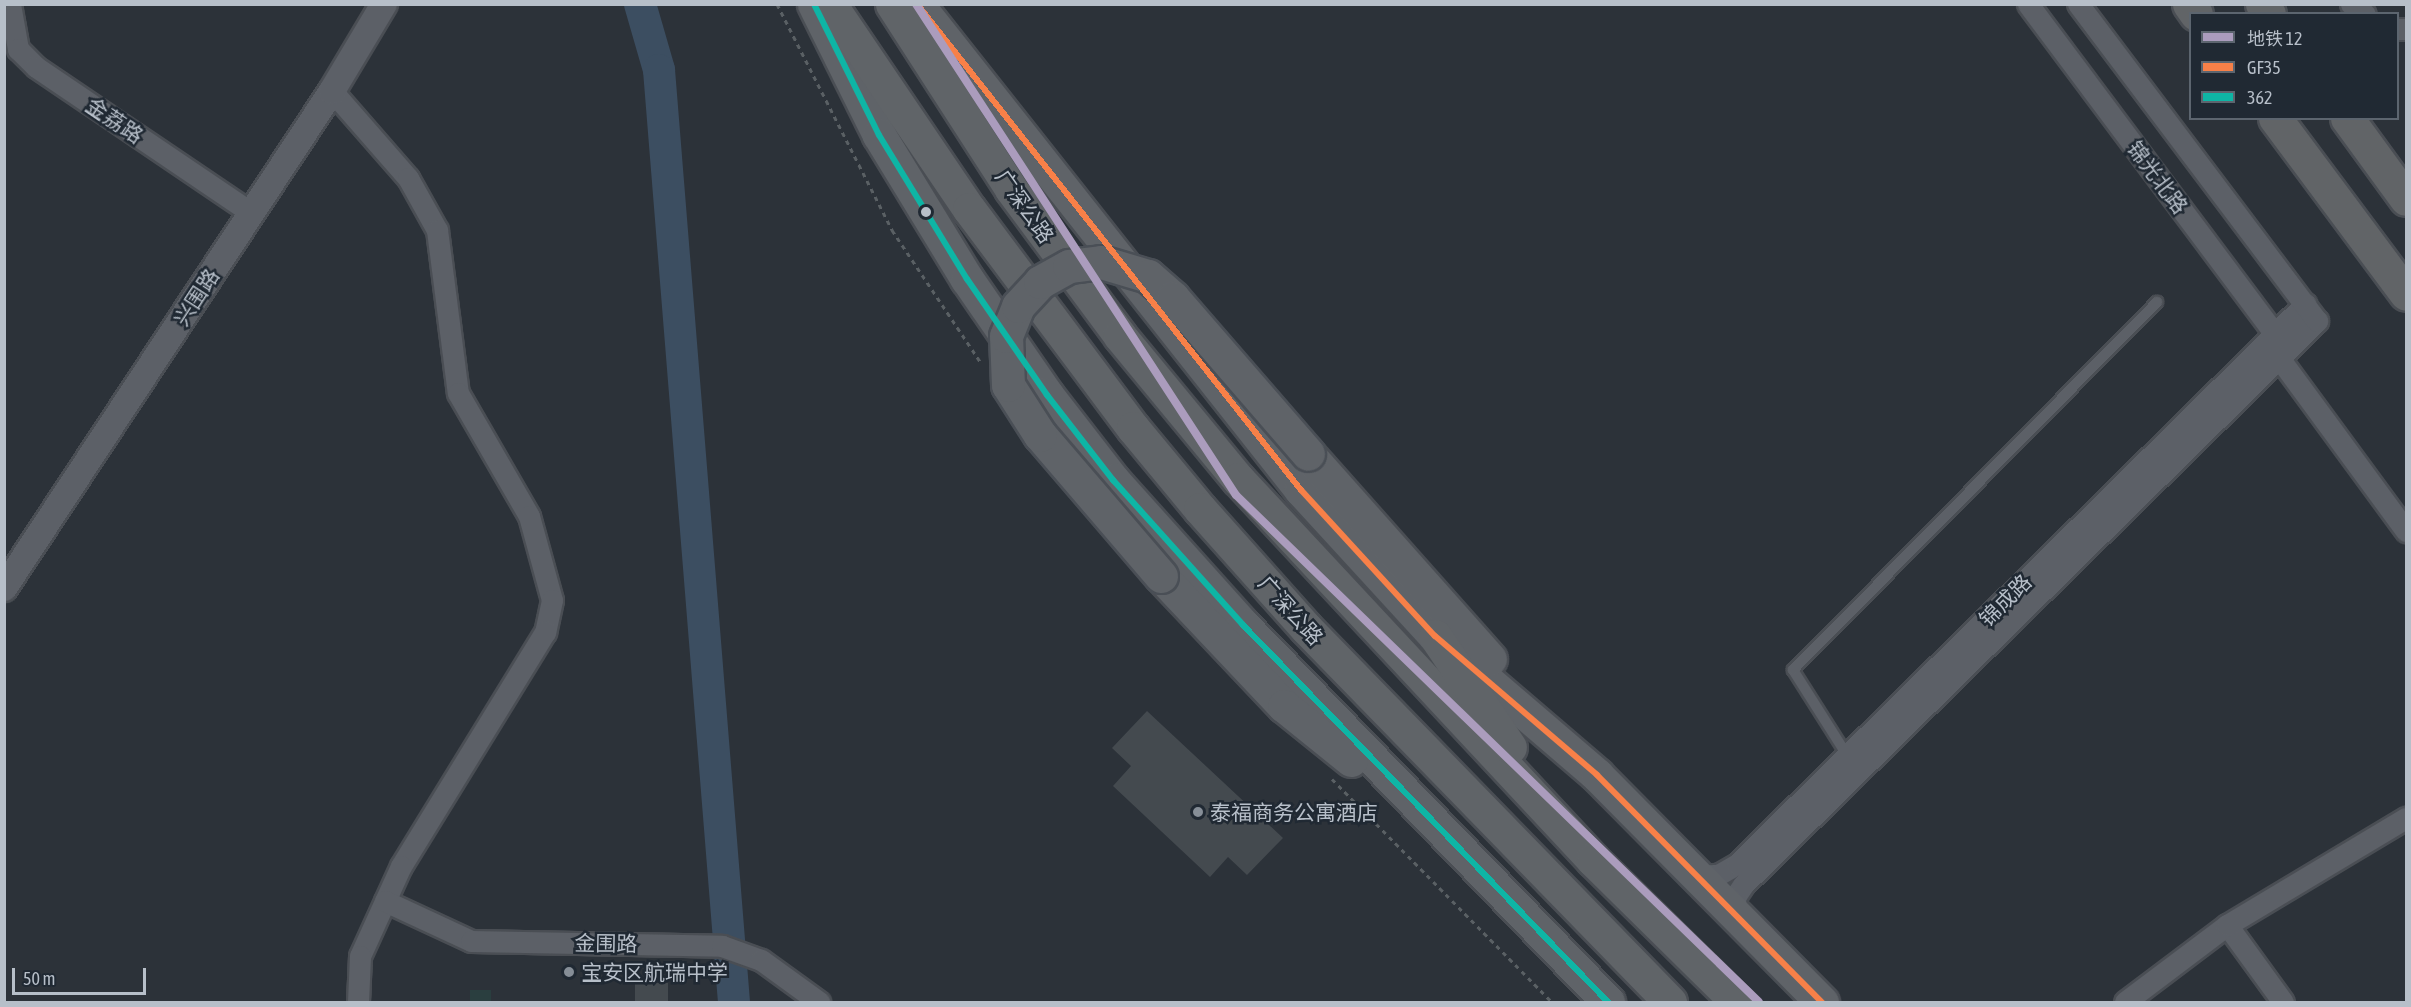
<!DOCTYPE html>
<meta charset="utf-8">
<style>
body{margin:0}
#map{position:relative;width:2411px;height:1007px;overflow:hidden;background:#2c3239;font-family:"Asap Condensed","Noto Sans SC",sans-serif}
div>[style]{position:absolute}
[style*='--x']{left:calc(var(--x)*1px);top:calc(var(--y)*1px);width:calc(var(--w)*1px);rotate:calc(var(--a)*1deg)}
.green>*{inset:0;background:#2a3e3f;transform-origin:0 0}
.river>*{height:32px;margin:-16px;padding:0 16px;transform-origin:16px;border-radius:16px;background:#3c4e61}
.building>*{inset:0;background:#444a4f;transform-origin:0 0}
.path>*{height:3px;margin-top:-1.5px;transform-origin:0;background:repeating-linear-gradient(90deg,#5a6064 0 4.5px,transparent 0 9px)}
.roads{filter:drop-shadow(2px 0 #4a4e54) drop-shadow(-2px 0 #4a4e54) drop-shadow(0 2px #4a4e54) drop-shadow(0 -2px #4a4e54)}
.service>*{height:10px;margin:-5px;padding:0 5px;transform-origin:5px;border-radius:5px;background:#5c6067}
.minor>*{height:21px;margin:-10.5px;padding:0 10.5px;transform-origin:10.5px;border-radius:10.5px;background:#5c6067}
.tertiary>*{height:26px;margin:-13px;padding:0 13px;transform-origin:13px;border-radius:13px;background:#5c6067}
.primary>*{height:33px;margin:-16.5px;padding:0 16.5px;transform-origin:16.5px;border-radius:16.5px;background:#5f6368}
.trunk>*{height:33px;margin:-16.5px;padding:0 16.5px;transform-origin:16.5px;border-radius:16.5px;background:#606468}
.motorway>*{height:33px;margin:-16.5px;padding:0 16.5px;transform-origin:16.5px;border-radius:16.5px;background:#616467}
.bridges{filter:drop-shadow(2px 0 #4a4f56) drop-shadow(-2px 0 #4a4f56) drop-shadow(0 2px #4a4f56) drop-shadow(0 -2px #4a4f56)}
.primary-bridge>*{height:33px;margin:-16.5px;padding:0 16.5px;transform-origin:16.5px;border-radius:16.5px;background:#5f6368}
.bus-1>*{height:6px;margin:-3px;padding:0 3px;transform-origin:3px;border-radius:3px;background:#f78048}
.bus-2>*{height:6px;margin:-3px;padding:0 3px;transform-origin:3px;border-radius:3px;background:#0eb5a5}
.metro-1>*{height:8px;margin:-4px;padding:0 4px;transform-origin:4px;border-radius:4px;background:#ab9cbd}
.dots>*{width:16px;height:16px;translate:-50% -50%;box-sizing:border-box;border:3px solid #202933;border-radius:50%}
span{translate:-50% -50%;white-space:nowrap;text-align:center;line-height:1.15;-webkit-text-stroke:5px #202933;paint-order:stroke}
.street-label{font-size:21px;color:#b7bfc9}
.poi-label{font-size:21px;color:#b7bfc9}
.left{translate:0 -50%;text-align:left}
.frame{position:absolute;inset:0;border:6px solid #b7bfc9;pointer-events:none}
.legend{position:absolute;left:2189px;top:12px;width:210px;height:108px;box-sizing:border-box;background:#202933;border:2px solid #5c656f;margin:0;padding:8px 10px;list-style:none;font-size:18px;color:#b7bfc9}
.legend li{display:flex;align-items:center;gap:12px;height:30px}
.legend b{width:30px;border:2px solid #5c656f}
.scale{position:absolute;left:12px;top:968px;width:134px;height:27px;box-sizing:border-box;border:3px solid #b7bfc9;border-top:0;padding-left:8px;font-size:18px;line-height:21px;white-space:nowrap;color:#b7bfc9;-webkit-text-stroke:4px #202933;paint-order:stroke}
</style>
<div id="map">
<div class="green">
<i style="left:491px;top:990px;width:12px;height:21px;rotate:90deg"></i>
</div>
<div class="river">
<i style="--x:640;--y:4;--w:69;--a:73.9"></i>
<i style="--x:659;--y:70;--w:935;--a:85.4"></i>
</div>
<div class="building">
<i style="clip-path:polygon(1147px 711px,1283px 838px,1247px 875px,1228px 857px,1210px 877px,1113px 786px,1131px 766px,1112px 748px)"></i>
<i style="left:668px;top:983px;width:19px;height:33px;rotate:90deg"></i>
</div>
<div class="path">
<i style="--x:777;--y:4;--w:254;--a:63"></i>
<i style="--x:892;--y:230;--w:160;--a:56.2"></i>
<i style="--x:1332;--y:779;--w:313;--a:45.4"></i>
</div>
<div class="roads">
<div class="service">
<i style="--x:1847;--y:755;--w:101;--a:-122.4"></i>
<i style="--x:1793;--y:670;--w:518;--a:-45.31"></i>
</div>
<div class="minor">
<i style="--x:10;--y:4;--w:46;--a:79.9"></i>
<i style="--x:18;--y:49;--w:25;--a:45"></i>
<i style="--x:36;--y:67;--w:261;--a:34.1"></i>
<i style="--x:2028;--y:4;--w:426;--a:53.2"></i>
<i style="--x:2351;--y:4;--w:17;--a:36"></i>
<i style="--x:2398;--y:29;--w:8;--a:0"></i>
<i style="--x:332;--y:91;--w:116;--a:48.9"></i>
<i style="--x:408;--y:178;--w:60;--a:60.9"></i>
<i style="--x:437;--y:230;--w:164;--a:82.7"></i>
<i style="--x:458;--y:393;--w:142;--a:60"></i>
<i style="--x:529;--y:516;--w:87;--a:74.7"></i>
<i style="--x:552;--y:600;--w:33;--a:102"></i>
<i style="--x:545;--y:632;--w:275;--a:121.6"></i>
<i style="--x:401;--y:866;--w:99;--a:114.5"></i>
<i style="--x:360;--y:956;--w:46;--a:92.5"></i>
<i style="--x:2279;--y:358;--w:215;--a:53.7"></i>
<i style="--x:1696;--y:876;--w:22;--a:-3"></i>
<i style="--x:1718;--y:875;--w:22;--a:-30"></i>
<i style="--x:1737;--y:864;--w:798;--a:-44.59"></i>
<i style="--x:385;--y:901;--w:95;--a:24.9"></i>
<i style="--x:471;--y:941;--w:251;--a:1.1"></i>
<i style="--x:722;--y:946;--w:41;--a:19.7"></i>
<i style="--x:761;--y:960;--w:72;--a:35.9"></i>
<i style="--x:1736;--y:916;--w:19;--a:-93"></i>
<i style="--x:1735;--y:897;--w:14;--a:-56"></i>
<i style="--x:1743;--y:885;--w:805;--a:-44.5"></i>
<i style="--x:2317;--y:321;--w:397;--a:-127"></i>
<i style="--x:2227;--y:925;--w:95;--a:54"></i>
<i style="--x:2125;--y:1002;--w:128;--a:-37"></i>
<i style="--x:2227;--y:925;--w:209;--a:-30.9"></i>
</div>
<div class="tertiary">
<i style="--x:4;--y:588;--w:595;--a:-56.58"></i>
<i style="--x:332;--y:91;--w:101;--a:-59.1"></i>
</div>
<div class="primary">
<i style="--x:814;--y:4;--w:146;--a:63.6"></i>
<i style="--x:879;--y:135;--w:169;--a:58.6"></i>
<i style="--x:967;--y:279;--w:141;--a:55.4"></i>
<i style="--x:1047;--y:395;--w:108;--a:52.2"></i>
<i style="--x:1113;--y:480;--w:195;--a:48.1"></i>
<i style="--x:1243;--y:625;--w:525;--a:45.93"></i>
<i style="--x:917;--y:4;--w:619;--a:51.69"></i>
<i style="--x:1301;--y:490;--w:198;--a:47.5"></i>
<i style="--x:1435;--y:636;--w:213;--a:40.6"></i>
<i style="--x:1597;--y:775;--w:320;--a:45.3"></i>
<i style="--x:1308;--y:454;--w:274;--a:48.4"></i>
<i style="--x:1161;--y:576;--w:179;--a:46.6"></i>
<i style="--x:1284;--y:706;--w:86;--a:38.9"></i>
</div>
<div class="trunk">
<i style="--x:830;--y:4;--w:248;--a:55.9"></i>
<i style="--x:969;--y:209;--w:274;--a:53.2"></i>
<i style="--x:1133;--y:428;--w:105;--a:50.4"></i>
<i style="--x:1200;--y:509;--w:159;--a:48.3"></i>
<i style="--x:1306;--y:628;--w:522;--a:45.78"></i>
<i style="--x:892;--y:4;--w:220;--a:57.2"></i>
<i style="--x:1011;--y:189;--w:183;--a:53.4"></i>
<i style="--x:1120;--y:336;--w:185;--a:50.5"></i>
<i style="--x:1238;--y:479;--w:521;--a:47.02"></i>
<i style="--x:1593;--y:860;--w:202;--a:44.6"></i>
<i style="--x:1435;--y:636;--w:134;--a:56"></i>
</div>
<div class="motorway">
<i style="--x:2189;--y:4;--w:12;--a:55"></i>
<i style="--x:2262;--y:4;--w:12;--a:55"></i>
<i style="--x:2275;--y:118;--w:219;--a:53.3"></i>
<i style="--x:2347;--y:118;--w:100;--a:53.9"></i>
</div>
</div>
<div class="bridges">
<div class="primary-bridge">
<i style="--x:1161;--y:576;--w:186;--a:-130.6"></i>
<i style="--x:1040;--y:435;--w:59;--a:-122.6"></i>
<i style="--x:1008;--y:385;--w:49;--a:-92.3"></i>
<i style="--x:1006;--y:336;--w:32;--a:-68"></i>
<i style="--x:1018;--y:306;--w:33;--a:-47"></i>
<i style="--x:1040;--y:282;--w:33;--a:-29"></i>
<i style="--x:1069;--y:266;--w:32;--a:-7"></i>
<i style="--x:1101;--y:262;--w:49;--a:16.6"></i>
<i style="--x:1148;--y:276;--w:33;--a:41"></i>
<i style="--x:1173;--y:298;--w:206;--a:49.1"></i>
</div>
</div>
<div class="bus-1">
<i style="--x:917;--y:4;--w:619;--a:51.69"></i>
<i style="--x:1301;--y:490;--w:198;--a:47.5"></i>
<i style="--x:1435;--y:636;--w:213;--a:40.6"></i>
<i style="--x:1597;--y:775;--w:320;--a:45.3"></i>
</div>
<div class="bus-2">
<i style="--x:814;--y:4;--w:146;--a:63.6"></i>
<i style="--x:879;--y:135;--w:169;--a:58.6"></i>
<i style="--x:967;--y:279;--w:141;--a:55.4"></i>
<i style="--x:1047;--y:395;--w:108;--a:52.2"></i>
<i style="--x:1113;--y:480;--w:195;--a:48.1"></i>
<i style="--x:1243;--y:625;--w:525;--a:45.93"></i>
</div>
<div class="metro-1">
<i style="--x:916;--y:4;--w:586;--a:56.91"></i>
<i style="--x:1236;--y:495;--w:728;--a:44.11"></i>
</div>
<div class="dots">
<i style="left:926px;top:212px;background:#b7bfc9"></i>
<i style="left:1198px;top:812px;background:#868e97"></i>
<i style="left:569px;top:972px;background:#868e97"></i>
</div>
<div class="street-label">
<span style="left:115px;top:120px;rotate:34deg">金荔路</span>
<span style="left:2158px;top:177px;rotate:53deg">锦光北路</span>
<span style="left:1025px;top:206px;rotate:55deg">广深公路</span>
<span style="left:196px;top:297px;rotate:-57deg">兴围路</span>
<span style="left:2005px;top:600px;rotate:-45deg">锦成路</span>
<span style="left:1291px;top:610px;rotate:48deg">广深公路</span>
<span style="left:606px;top:943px;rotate:1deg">金围路</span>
</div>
<div class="poi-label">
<span class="left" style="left:1210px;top:812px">泰福商务公寓酒店</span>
<span class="left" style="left:581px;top:972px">宝安区航瑞中学</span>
</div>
<div class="frame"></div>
<ul class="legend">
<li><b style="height:8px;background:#ab9cbd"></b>地铁 12</li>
<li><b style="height:8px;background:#f78048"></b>GF35</li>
<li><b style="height:8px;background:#0eb5a5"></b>362</li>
</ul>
<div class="scale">50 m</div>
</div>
